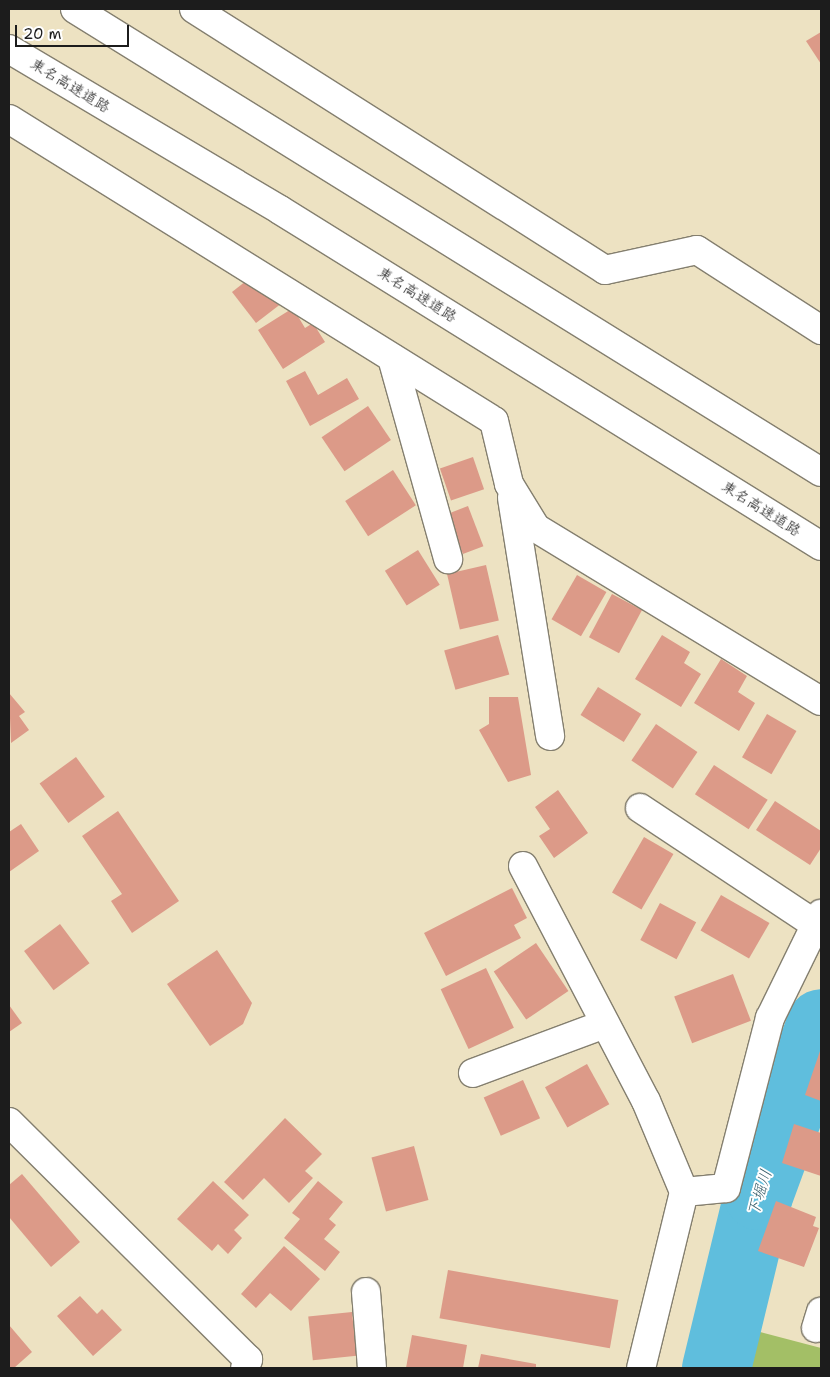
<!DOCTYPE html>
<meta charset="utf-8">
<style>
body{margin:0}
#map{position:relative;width:830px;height:1377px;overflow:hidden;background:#ede2c2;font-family:"Shantell Sans","Klee One",sans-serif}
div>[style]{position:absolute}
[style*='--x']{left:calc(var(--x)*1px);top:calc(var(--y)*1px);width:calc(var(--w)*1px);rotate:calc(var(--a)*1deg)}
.green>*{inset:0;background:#a3bf66}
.river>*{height:69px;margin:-34.5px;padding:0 34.5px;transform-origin:34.5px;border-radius:34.5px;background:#5fbedd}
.building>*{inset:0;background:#dc9a88;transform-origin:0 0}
.roads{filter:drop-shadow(1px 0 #847f6f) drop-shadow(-1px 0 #847f6f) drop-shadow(0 1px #847f6f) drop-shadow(0 -1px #847f6f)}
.street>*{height:28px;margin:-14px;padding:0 14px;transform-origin:14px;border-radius:14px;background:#fff}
.highway>*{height:28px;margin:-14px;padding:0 14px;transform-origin:14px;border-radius:14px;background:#fff}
span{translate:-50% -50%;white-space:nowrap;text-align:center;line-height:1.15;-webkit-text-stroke:4px #fff;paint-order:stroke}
.street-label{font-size:15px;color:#1c1c1c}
.water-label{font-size:16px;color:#375d69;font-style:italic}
.frame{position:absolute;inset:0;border:10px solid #1c1c1c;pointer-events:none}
.scale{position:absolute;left:15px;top:25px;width:114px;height:22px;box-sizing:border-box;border:2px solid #1c1c1c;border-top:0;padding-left:6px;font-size:15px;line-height:18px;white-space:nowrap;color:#1c1c1c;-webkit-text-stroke:4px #fff;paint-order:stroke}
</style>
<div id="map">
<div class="green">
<i style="clip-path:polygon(737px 1326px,821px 1348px,821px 1368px,729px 1368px)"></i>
</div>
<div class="river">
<i style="--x:716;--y:1368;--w:178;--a:-76.4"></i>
<i style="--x:758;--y:1195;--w:183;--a:-69.9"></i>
</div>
<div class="building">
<i style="clip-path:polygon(821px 32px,821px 64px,806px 41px)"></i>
<i style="clip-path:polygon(246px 281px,282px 303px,256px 323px,232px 292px)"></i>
<i style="clip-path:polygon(293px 308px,305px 328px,313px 323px,325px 342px,283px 369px,258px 330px)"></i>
<i style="clip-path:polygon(305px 371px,318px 395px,347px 378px,359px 399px,310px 426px,286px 381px)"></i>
<i style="left:368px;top:406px;width:41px;height:56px;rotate:56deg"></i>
<i style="left:473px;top:457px;width:34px;height:35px;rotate:71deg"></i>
<i style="left:393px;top:470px;width:42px;height:57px;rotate:57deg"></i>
<i style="left:468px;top:506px;width:43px;height:22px;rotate:69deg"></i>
<i style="left:418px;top:550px;width:41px;height:39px;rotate:58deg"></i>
<i style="left:486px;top:565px;width:57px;height:40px;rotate:77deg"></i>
<i style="left:577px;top:575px;width:34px;height:51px;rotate:30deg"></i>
<i style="left:612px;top:594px;width:34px;height:49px;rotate:28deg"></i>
<i style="left:498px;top:635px;width:41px;height:56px;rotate:74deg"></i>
<i style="clip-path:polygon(662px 635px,690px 652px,684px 663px,701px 674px,681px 707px,635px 679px)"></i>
<i style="clip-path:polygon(721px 659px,747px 676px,738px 692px,755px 703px,739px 731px,694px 703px)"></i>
<i style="left:598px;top:687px;width:51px;height:33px;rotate:32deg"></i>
<i style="clip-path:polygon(9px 693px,25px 712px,19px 716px,29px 730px,11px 743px)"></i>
<i style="clip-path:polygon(489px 697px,518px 697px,531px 775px,508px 782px,479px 730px,489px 724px)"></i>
<i style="left:767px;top:714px;width:34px;height:50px;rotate:30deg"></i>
<i style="left:656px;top:724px;width:50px;height:44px;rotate:34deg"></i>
<i style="left:76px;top:757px;width:49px;height:45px;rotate:54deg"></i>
<i style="left:714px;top:765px;width:64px;height:35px;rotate:33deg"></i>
<i style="clip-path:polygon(558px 790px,588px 833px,554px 858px,539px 836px,550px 829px,535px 807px)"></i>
<i style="clip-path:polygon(775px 801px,821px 831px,821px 848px,810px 865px,756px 830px)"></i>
<i style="clip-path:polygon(118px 811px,179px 901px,132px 933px,111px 901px,122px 894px,82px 836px)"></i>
<i style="clip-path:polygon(21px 824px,39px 851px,9px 872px,9px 832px)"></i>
<i style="left:644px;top:837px;width:34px;height:64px;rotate:30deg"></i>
<i style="clip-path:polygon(512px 888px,527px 918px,514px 925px,521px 938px,446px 976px,424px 933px)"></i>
<i style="left:721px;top:895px;width:56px;height:41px;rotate:30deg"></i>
<i style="left:660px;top:903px;width:41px;height:42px;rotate:28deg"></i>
<i style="left:60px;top:924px;width:49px;height:45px;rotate:53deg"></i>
<i style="left:536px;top:943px;width:58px;height:51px;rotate:56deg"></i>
<i style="clip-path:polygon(217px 950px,252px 1003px,243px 1024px,210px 1046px,167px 984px)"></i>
<i style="left:486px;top:968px;width:66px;height:50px;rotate:65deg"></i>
<i style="left:733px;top:974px;width:50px;height:63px;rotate:69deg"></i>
<i style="clip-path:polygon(9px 1005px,22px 1023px,9px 1032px)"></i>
<i style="clip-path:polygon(821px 1048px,821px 1101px,805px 1095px)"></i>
<i style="left:587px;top:1064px;width:46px;height:48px;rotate:61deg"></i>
<i style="left:523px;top:1080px;width:42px;height:43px;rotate:66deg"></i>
<i style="clip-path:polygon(285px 1118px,322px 1154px,305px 1171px,313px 1178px,289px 1203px,264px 1178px,243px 1200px,224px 1182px)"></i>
<i style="clip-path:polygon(794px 1124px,821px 1133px,821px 1176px,782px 1163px)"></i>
<i style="left:414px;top:1146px;width:56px;height:44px;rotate:75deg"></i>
<i style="clip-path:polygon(22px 1174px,80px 1242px,51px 1267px,9px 1217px,9px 1185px)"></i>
<i style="clip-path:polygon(213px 1181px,249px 1215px,234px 1230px,242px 1238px,228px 1254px,218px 1244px,212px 1251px,177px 1219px)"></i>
<i style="clip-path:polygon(318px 1181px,343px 1202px,329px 1219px,336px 1225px,324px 1239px,340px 1252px,325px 1271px,284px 1238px,300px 1219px,292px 1213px)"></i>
<i style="clip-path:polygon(776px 1201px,816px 1217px,813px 1226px,819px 1228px,804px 1267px,758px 1251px)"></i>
<i style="clip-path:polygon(284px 1246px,320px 1279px,291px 1311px,270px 1293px,256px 1308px,241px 1294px)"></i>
<i style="left:448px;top:1270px;width:173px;height:49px;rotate:10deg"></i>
<i style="clip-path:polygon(80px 1296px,97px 1314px,102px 1309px,122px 1330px,93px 1356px,57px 1316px)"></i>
<i style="left:352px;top:1312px;width:44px;height:44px;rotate:84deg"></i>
<i style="clip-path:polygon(9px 1325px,32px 1352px,14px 1368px,9px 1368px)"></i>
<i style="clip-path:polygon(412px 1335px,467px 1345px,463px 1368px,406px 1368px)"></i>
<i style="clip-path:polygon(481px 1354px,536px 1364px,536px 1368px,478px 1368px)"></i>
</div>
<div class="roads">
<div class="street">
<i style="--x:194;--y:9;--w:487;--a:32.4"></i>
<i style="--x:605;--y:270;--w:94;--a:-12.3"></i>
<i style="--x:697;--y:250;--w:148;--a:32.8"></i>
<i style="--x:9;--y:119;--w:571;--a:31.91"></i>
<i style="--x:494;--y:421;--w:65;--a:76.6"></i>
<i style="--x:509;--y:484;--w:52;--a:58.5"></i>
<i style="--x:536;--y:528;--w:333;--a:31.3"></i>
<i style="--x:392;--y:358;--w:209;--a:74.4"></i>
<i style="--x:512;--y:498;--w:241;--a:80.9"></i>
<i style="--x:640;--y:808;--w:211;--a:33.6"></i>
<i style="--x:523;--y:866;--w:265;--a:62.4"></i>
<i style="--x:646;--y:1101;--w:99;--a:67.3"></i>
<i style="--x:684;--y:1192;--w:181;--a:103.7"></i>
<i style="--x:473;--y:1073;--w:141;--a:-20.4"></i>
<i style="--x:9;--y:1122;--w:337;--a:44.8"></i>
<i style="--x:248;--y:1359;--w:9;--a:108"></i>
<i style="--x:684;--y:1192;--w:42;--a:-5.4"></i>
<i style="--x:726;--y:1188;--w:176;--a:-75.5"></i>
<i style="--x:770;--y:1018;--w:116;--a:-63.9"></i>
<i style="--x:366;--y:1292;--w:76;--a:85.5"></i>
<i style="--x:816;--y:1328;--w:17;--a:-73"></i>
</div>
<div class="highway">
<i style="--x:75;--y:9;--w:878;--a:31.83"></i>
<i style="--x:9;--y:49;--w:315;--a:30.7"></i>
<i style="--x:280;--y:210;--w:637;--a:31.84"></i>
</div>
</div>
<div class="street-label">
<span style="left:70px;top:86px;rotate:31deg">東名高速道路</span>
<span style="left:417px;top:295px;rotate:32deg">東名高速道路</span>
<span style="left:761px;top:509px;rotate:32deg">東名高速道路</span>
</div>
<div class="water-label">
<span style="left:760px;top:1193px;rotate:-73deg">下堀川</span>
</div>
<div class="frame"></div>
<div class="scale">20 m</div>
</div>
